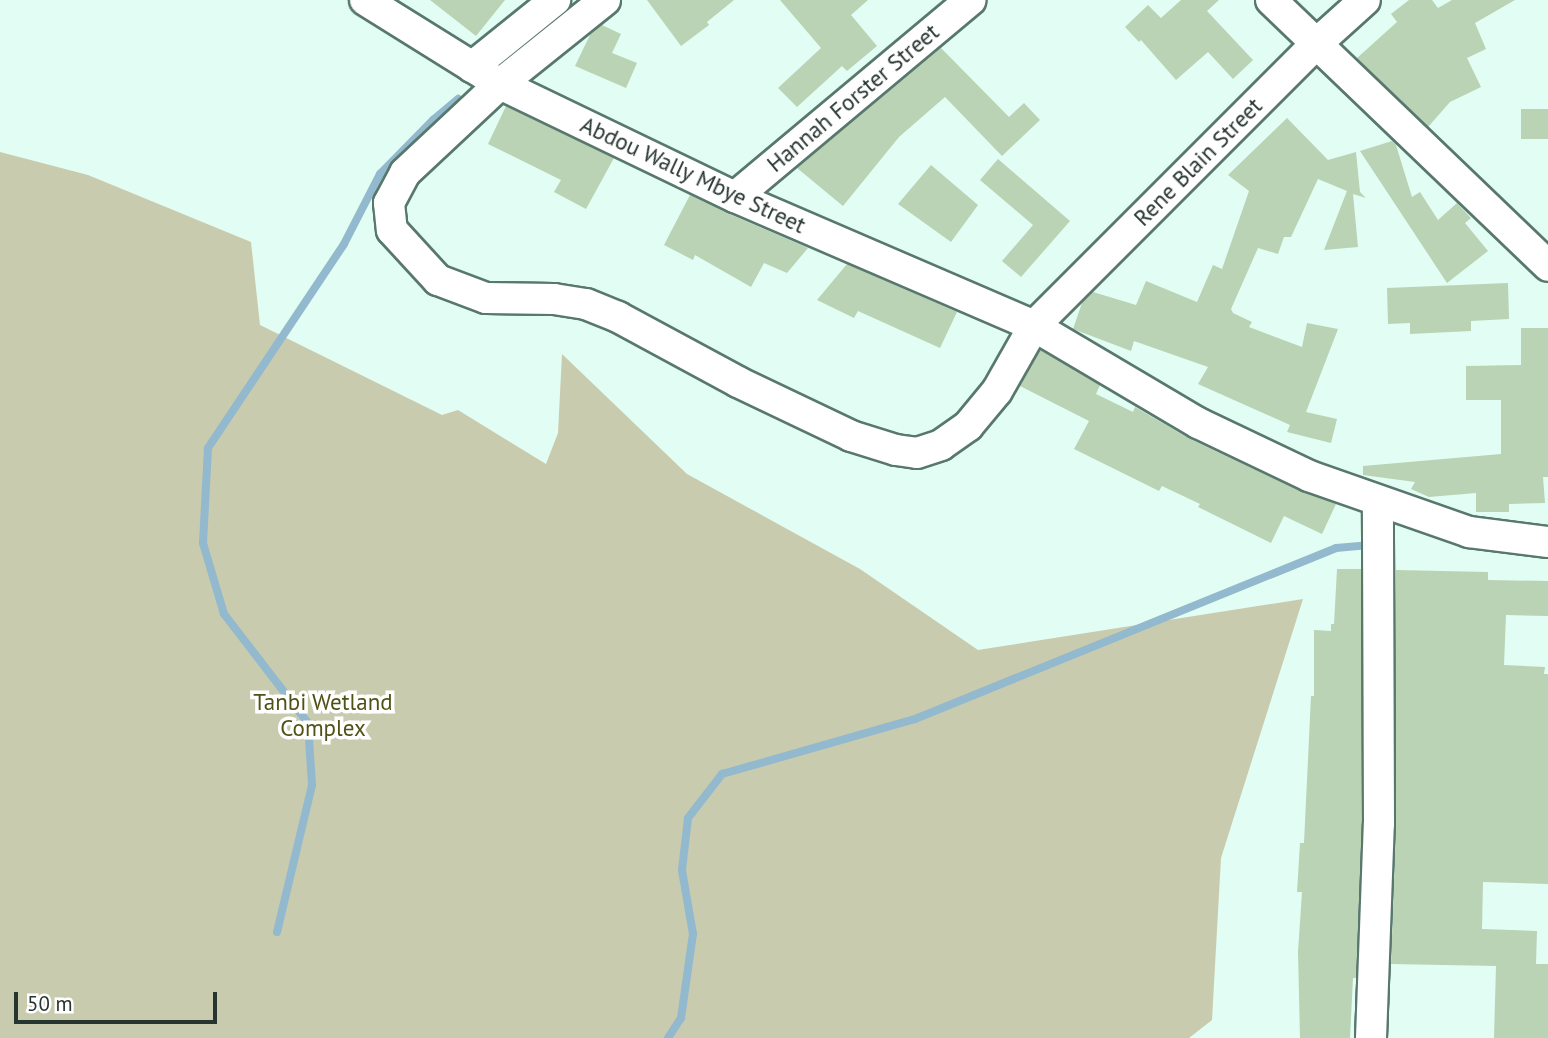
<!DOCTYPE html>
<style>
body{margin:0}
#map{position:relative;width:1548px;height:1038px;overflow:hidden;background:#e2fdf3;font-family:"PT Sans",sans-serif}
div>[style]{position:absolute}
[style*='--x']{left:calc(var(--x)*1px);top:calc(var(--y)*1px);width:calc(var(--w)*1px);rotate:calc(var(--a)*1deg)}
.green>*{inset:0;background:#c9cbae}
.stream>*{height:8px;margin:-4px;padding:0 4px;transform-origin:4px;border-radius:4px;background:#93b9ce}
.building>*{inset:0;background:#b9d3b4;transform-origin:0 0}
.roads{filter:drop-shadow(2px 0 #59786d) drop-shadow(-2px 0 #59786d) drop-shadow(0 2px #59786d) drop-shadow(0 -2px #59786d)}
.minor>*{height:30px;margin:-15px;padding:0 15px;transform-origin:15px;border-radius:15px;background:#fff}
span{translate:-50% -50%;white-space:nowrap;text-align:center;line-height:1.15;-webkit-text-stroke:7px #fff;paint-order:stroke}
.street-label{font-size:23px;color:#273530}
.park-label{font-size:23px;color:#505215}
.scale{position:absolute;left:14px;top:992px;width:203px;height:32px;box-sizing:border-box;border:4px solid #273530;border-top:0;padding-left:9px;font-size:21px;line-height:24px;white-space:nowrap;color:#273530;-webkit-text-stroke:5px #fff;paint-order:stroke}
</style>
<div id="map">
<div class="green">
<i style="clip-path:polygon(0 152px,88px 175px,251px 242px,260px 325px,442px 415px,458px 410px,546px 464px,558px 433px,562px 354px,687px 474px,860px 569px,978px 650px,1303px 599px,1221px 858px,1212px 1020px,1189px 1038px,0 1038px)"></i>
</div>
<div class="stream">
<i style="--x:277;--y:932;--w:151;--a:-76.6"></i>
<i style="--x:312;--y:785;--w:62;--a:-93.7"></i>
<i style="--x:308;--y:723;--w:138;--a:-127.6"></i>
<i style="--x:224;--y:614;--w:74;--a:-106.5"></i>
<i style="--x:203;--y:543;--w:95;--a:-87"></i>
<i style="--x:208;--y:448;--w:245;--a:-56.3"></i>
<i style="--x:344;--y:244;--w:79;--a:-62.8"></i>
<i style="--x:380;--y:174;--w:76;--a:-45.5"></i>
<i style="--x:433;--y:120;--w:33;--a:-40"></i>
<i style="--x:668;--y:1038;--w:24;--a:-57"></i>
<i style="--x:681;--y:1018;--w:85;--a:-81.9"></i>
<i style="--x:693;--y:934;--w:65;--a:-99.8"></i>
<i style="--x:682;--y:870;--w:52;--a:-83.4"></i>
<i style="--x:688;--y:818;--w:56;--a:-52.3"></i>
<i style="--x:722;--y:774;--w:201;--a:-15.9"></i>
<i style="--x:915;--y:719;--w:454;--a:-22.1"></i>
<i style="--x:1336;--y:548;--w:33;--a:-5"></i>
</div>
<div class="building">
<i style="clip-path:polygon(430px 0,505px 0,476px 36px)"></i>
<i style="clip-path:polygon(647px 0,734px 0,707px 22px,709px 25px,681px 46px)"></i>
<i style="clip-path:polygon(780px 0,868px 0,851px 15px,877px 46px,847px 71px,842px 66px,797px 107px,778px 88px,821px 48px)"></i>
<i style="clip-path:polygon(1181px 0,1219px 0,1207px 11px,1253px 60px,1233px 79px,1208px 52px,1176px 80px,1141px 40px,1139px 42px,1125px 27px,1148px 5px,1161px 18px)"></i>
<i style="clip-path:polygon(1409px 0,1432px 0,1438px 8px,1452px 0,1515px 0,1475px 23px,1486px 49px,1467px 58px,1481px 87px,1450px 102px,1428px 127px,1357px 58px,1397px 22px,1391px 14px)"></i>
<i style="clip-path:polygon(602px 25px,621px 34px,612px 53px,637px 63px,626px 88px,575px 66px,590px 35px)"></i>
<i style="clip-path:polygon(941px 48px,1009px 117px,1024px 103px,1040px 120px,1002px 156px,945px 97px,899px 137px,843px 206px,797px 168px)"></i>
<i style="clip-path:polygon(506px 106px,614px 158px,586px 209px,554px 192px,561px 180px,488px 144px)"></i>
<i style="left:1548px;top:109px;width:30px;height:27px;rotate:90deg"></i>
<i style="clip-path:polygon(1287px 118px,1328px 160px,1356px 152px,1360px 192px,1366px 198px,1353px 194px,1358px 247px,1324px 250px,1347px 191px,1318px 179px,1291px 237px,1284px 237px,1278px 254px,1258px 248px,1231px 309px,1233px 313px,1252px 322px,1249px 327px,1302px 347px,1307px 323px,1338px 329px,1306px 412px,1337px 419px,1331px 443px,1287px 432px,1290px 425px,1198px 384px,1208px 367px,1134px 341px,1131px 351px,1073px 329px,1082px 303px,1093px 292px,1136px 305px,1146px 281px,1197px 302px,1213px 265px,1222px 269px,1249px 191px,1228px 175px)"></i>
<i style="clip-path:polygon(1392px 141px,1396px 145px,1412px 197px,1420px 192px,1438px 220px,1457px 203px,1471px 218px,1465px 223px,1488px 251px,1447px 283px,1360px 151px)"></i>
<i style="clip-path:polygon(998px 159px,1070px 221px,1021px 277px,1002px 261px,1033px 225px,980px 180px)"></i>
<i style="clip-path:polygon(931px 165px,978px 205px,951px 242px,898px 204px)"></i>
<i style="clip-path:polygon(690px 195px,727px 213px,808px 248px,787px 273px,764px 263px,751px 287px,695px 255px,693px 260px,664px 245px)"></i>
<i style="clip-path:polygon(847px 264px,957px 312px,940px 348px,858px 311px,854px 318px,817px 300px)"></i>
<i style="clip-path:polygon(1508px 283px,1509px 319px,1471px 321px,1471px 331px,1410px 334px,1410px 323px,1388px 324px,1387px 288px)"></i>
<i style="clip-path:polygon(1521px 328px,1548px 328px,1548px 477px,1543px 477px,1545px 503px,1509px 504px,1509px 512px,1476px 512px,1476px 493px,1429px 497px,1411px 489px,1415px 482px,1363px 475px,1363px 466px,1501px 454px,1501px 400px,1466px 400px,1466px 366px,1521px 365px)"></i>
<i style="clip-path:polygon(1040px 350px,1100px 385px,1096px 394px,1133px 412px,1135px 407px,1190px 439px,1302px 492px,1336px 504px,1322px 534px,1284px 516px,1271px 543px,1198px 507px,1200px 504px,1162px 486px,1159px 491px,1074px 449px,1089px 421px,1020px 386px)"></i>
<i style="clip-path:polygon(1337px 569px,1361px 569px,1362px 824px,1356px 978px,1353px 978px,1350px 1038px,1300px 1038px,1298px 952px,1302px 892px,1297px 892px,1300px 843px,1304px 843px,1311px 696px,1314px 696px,1314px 630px,1331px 631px,1331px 624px,1334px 624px)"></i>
<i style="clip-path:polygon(1396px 570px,1488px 572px,1488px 580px,1548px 581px,1548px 616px,1506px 615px,1504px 665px,1545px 667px,1544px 674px,1548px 674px,1548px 884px,1483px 882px,1482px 929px,1537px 931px,1536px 964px,1548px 964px,1548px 1038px,1494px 1038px,1496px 966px,1391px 964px,1396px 824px)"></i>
</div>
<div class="roads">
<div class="minor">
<i style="--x:365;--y:0;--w:159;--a:31.9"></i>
<i style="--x:500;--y:84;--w:261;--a:25.7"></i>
<i style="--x:735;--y:197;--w:326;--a:23.3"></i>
<i style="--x:1034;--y:326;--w:191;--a:30.6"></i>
<i style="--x:1198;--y:423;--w:123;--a:25.5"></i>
<i style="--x:1309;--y:476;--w:170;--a:19.3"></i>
<i style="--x:1469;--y:532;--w:80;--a:7.2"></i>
<i style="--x:605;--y:0;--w:134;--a:141.3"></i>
<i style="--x:500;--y:84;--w:130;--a:136.9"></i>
<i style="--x:405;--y:173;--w:34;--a:118"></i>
<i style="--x:389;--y:203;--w:27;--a:84"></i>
<i style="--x:392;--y:230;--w:68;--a:47.4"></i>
<i style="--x:438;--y:280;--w:51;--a:20.6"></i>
<i style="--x:486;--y:298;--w:68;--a:0.8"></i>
<i style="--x:554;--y:299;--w:32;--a:9"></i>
<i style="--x:586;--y:304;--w:35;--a:22"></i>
<i style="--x:618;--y:317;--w:136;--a:28.4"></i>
<i style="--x:738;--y:382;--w:125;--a:25.5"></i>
<i style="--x:851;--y:436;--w:47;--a:17.3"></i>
<i style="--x:896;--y:450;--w:21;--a:8"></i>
<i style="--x:917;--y:453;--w:25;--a:-18"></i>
<i style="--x:941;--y:445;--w:33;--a:-35"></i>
<i style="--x:968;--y:426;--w:45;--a:-50.4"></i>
<i style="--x:997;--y:391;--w:75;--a:-60.4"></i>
<i style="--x:1034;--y:326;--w:397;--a:-45"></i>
<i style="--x:1315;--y:45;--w:67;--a:-42"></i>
<i style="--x:1271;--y:0;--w:384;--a:43.8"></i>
<i style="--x:472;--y:67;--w:107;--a:-38.9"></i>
<i style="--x:735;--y:197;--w:307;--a:-39.9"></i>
<i style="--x:1371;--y:1038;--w:214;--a:-87.9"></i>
<i style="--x:1379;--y:824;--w:323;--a:-90.2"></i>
</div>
</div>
<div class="street-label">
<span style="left:853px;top:98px;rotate:-40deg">Hannah Forster Street</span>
<span style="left:1198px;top:162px;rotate:-45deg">Rene Blain Street</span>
<span style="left:693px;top:175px;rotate:25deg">Abdou Wally Mbye Street</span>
</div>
<div class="park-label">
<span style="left:323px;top:715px">Tanbi Wetland<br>Complex</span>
</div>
<div class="scale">50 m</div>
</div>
